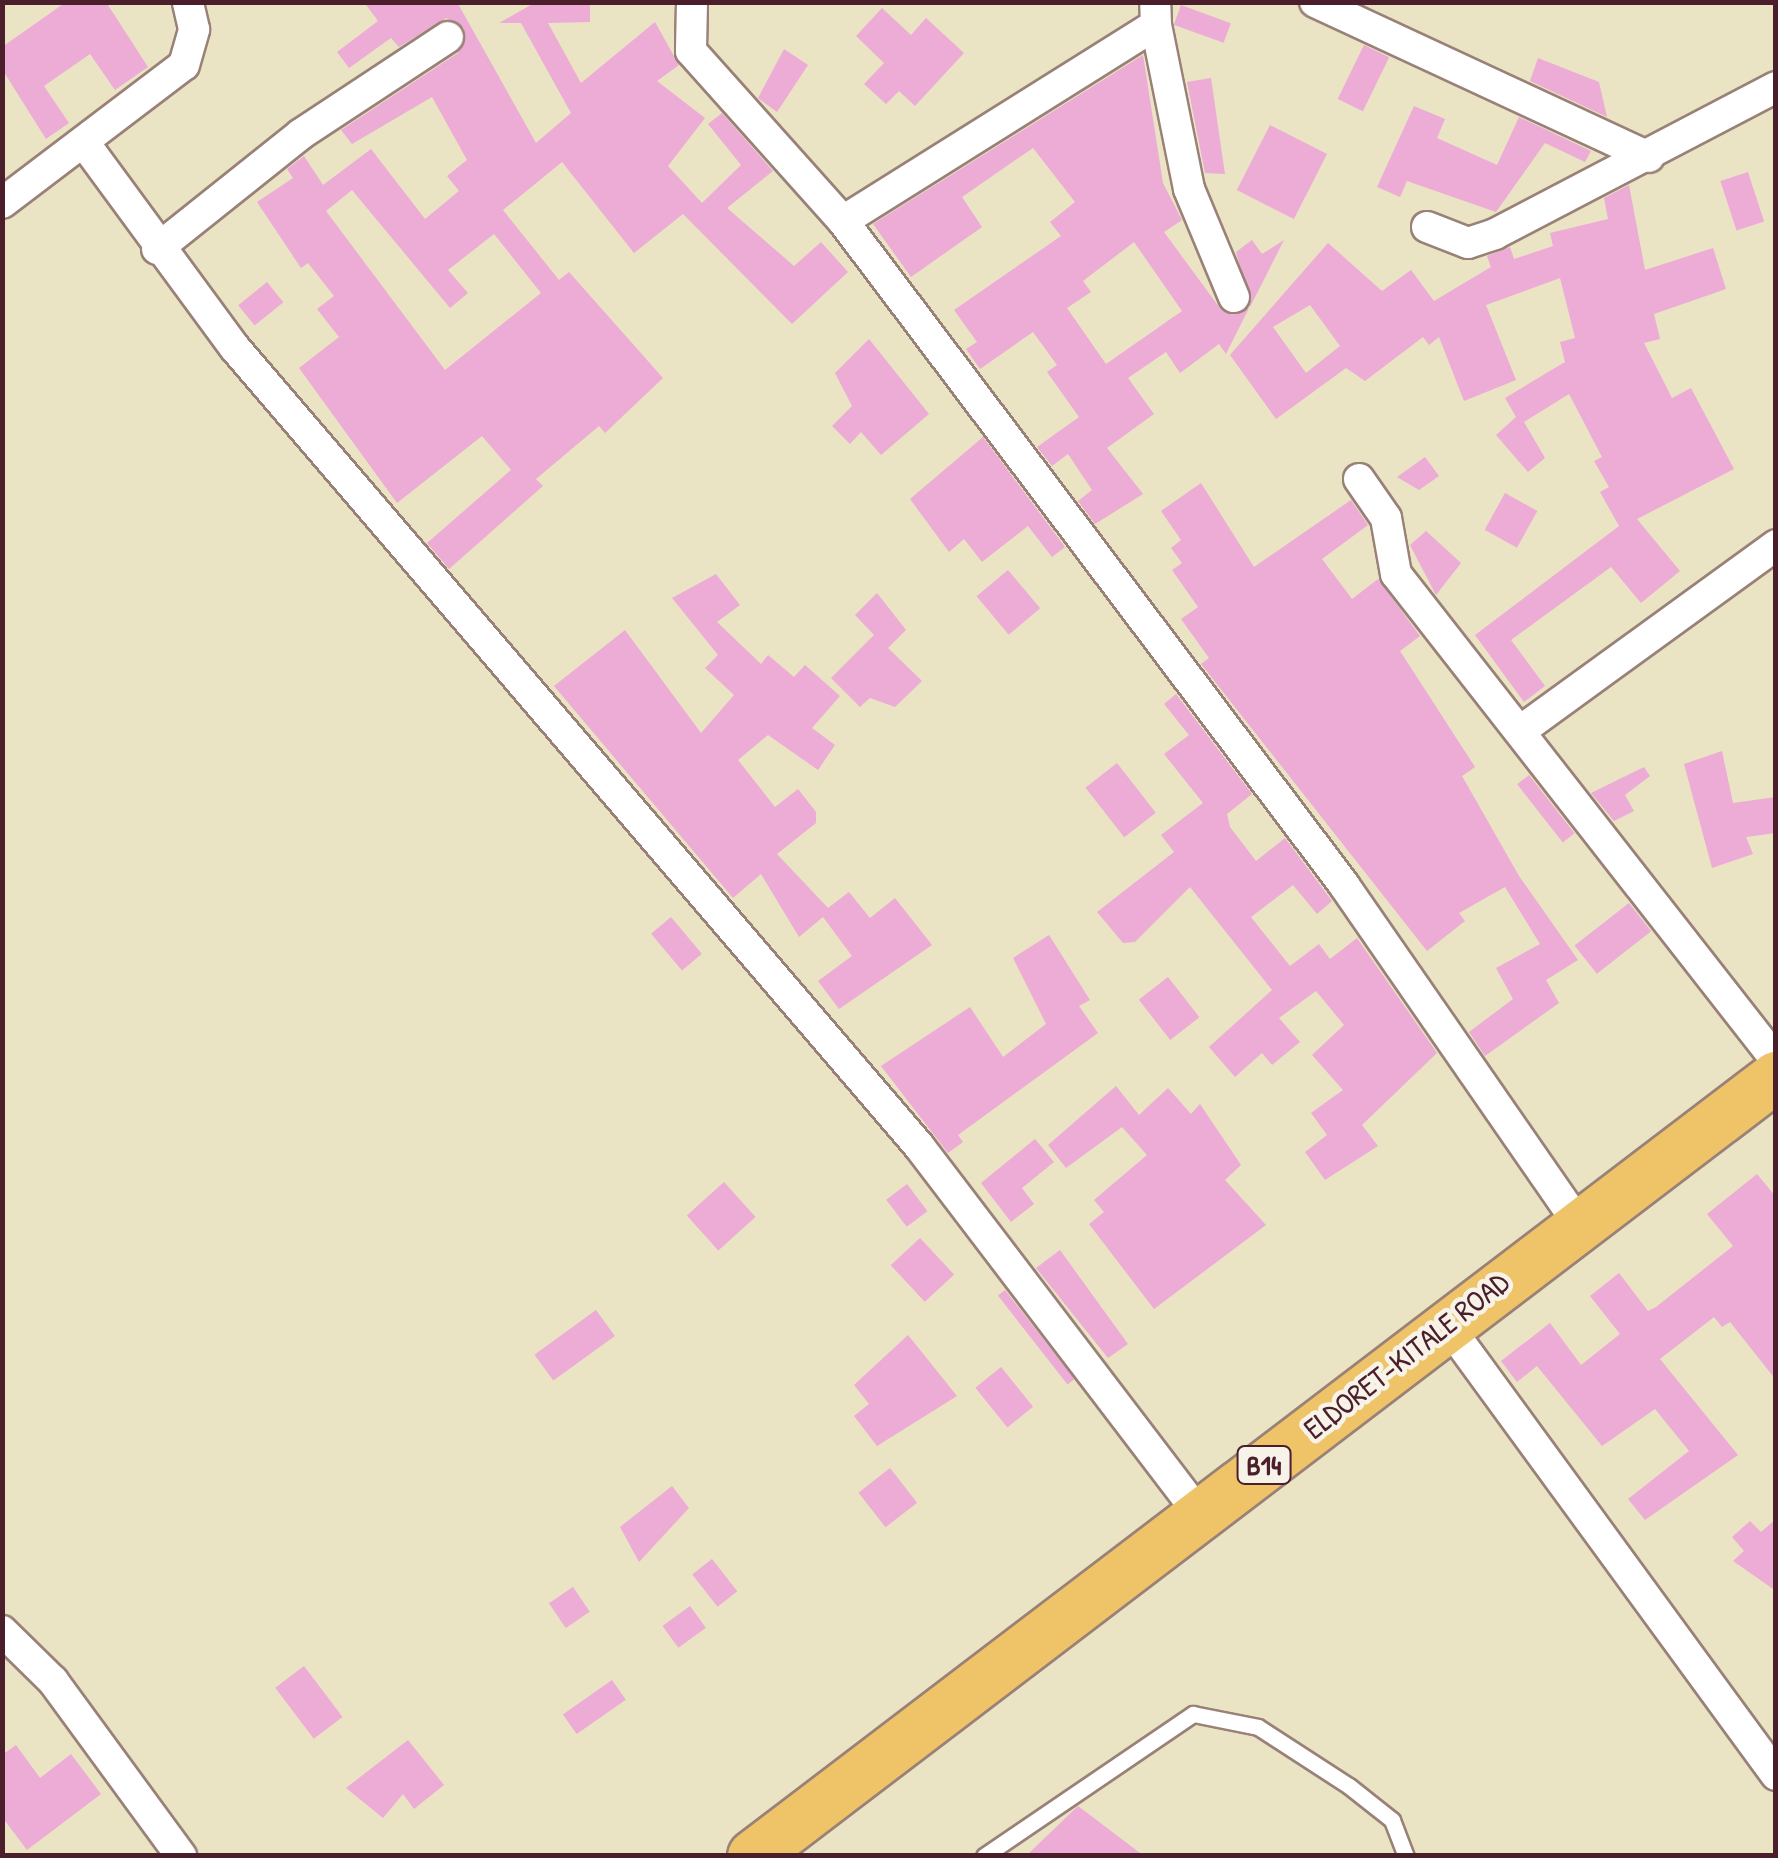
<!DOCTYPE html>
<style>
body{margin:0}
#map{position:relative;width:1778px;height:1858px;overflow:hidden;background:#eae3c4;font-family:"Patrick Hand",sans-serif}
div>[style]{position:absolute}
[style*='--x']{left:calc(var(--x)*1px);top:calc(var(--y)*1px);width:calc(var(--w)*1px);rotate:calc(var(--a)*1deg)}
.building>*{inset:0;background:#ecacd6;transform-origin:0 0}
.roads{filter:drop-shadow(2px 0 #9a8178) drop-shadow(-2px 0 #9a8178) drop-shadow(0 2px #9a8178) drop-shadow(0 -2px #9a8178)}
.service>*{height:15px;margin:-7.5px;padding:0 7.5px;transform-origin:7.5px;border-radius:7.5px;background:#fff}
.minor>*{height:30px;margin:-15px;padding:0 15px;transform-origin:15px;border-radius:15px;background:#fff}
.trunk>*{height:50px;margin:-25px;padding:0 25px;transform-origin:25px;border-radius:25px;background:#efc469}
span{translate:-50% -50%;white-space:nowrap;text-align:center;line-height:1.15;-webkit-text-stroke:9px #f7f3e8;paint-order:stroke}
.shield-label span{padding:2px 8px;background:#f7f3e8;border:2px solid;border-radius:8px;-webkit-text-stroke-width:0}
.shield-label{font-size:28px;color:#4a1f2b;font-weight:700}
.street-label{font-size:30px;color:#4a1f2b}
.frame{position:absolute;inset:0;border:5px solid #4a1f2b;pointer-events:none}
</style>
<div id="map">
<div class="building">
<i style="clip-path:polygon(66px 2px,106px 2px,148px 67px,115px 90px,90px 54px,44px 86px,69px 123px,46px 139px,2px 69px,2px 47px)"></i>
<i style="clip-path:polygon(evenodd,364px 2px,457px 2px,536px 143px,571px 113px,521px 23px,499px 23px,536px 2px,590px 2px,590px 22px,548px 23px,581px 83px,655px 22px,679px 65px,657px 81px,705px 118px,668px 166px,702px 203px,741px 165px,708px 124px,722px 113px,773px 171px,727px 208px,794px 266px,821px 242px,848px 272px,792px 324px,683px 214px,634px 253px,562px 162px,503px 210px,559px 280px,569px 272px,663px 378px,605px 433px,599px 426px,536px 479px,543px 486px,449px 569px,427px 543px,511px 470px,482px 436px,397px 503px,299px 368px,339px 337px,317px 309px,334px 296px,308px 263px,301px 268px,257px 202px,293px 178px,287px 169px,304px 156px,323px 185px,371px 149px,425px 219px,459px 191px,447px 176px,467px 160px,432px 97px,352px 144px,341px 130px,458px 53px,464px 28px,446px 18px,399px 47px,391px 38px,349px 68px,337px 52px,378px 21px,364px 2px,352px 190px,450px 308px,468px 293px,448px 270px,494px 234px,541px 293px,445px 370px,326px 211px,352px 190px)"></i>
<i style="left:1181px;top:5px;width:53px;height:21px;rotate:20deg"></i>
<i style="clip-path:polygon(882px 8px,911px 35px,926px 18px,964px 53px,915px 106px,899px 91px,886px 104px,864px 84px,884px 63px,856px 36px)"></i>
<i style="left:1364px;top:45px;width:28px;height:60px;rotate:26deg"></i>
<i style="clip-path:polygon(784px 49px,808px 65px,777px 112px,758px 98px)"></i>
<i style="clip-path:polygon(evenodd,1143px 55px,1163px 183px,1182px 220px,1164px 232px,1222px 311px,1249px 308px,1226px 354px,1219px 344px,1180px 373px,1166px 352px,1128px 378px,1154px 414px,1107px 448px,1143px 494px,1095px 524px,1078px 501px,1092px 490px,1068px 454px,1052px 466px,1037px 447px,1079px 417px,1047px 372px,1057px 365px,1033px 332px,980px 369px,966px 349px,977px 342px,954px 310px,1061px 236px,1050px 222px,1075px 202px,1033px 148px,962px 197px,982px 227px,911px 277px,873px 224px,1143px 55px,1134px 242px,1182px 311px,1106px 364px,1067px 308px,1091px 292px,1083px 281px,1134px 242px)"></i>
<i style="clip-path:polygon(1538px 58px,1599px 82px,1607px 117px,1530px 81px)"></i>
<i style="clip-path:polygon(1211px 78px,1225px 174px,1205px 173px,1187px 82px)"></i>
<i style="clip-path:polygon(1414px 106px,1445px 119px,1437px 138px,1497px 165px,1519px 117px,1591px 151px,1585px 162px,1545px 143px,1496px 212px,1407px 181px,1400px 197px,1377px 187px)"></i>
<i style="left:1270px;top:125px;width:64px;height:73px;rotate:27deg"></i>
<i style="left:1748px;top:172px;width:52px;height:29px;rotate:72deg"></i>
<i style="clip-path:polygon(evenodd,1629px 185px,1645px 270px,1713px 248px,1726px 289px,1654px 314px,1660px 339px,1644px 343px,1672px 398px,1691px 388px,1734px 469px,1637px 519px,1680px 571px,1641px 603px,1611px 567px,1511px 640px,1545px 686px,1524px 702px,1475px 635px,1619px 526px,1600px 492px,1609px 487px,1594px 461px,1602px 457px,1569px 394px,1524px 422px,1545px 458px,1528px 472px,1496px 435px,1516px 417px,1505px 398px,1565px 362px,1560px 342px,1575px 338px,1560px 278px,1486px 305px,1516px 380px,1464px 401px,1439px 337px,1429px 345px,1423px 337px,1365px 381px,1346px 368px,1276px 419px,1230px 355px,1328px 243px,1382px 291px,1411px 270px,1434px 301px,1491px 267px,1487px 256px,1510px 247px,1514px 259px,1553px 246px,1550px 233px,1608px 219px,1604px 198px,1629px 185px,1310px 305px,1340px 346px,1306px 373px,1273px 327px,1310px 305px)"></i>
<i style="clip-path:polygon(1252px 240px,1262px 254px,1284px 240px,1250px 307px,1236px 252px)"></i>
<i style="left:267px;top:282px;width:26px;height:37px;rotate:51deg"></i>
<i style="clip-path:polygon(869px 339px,929px 414px,881px 455px,861px 432px,850px 444px,832px 426px,852px 406px,835px 373px)"></i>
<i style="clip-path:polygon(983px 437px,1065px 547px,1052px 557px,1028px 526px,982px 562px,964px 539px,949px 552px,910px 499px)"></i>
<i style="clip-path:polygon(1425px 457px,1439px 476px,1419px 490px,1397px 477px)"></i>
<i style="clip-path:polygon(1201px 483px,1254px 567px,1351px 500px,1368px 525px,1322px 559px,1352px 599px,1378px 579px,1420px 636px,1400px 651px,1475px 767px,1462px 776px,1519px 876px,1578px 960px,1546px 980px,1559px 1003px,1485px 1056px,1469px 1032px,1513px 999px,1496px 968px,1540px 944px,1505px 887px,1459px 913px,1465px 921px,1427px 951px,1201px 664px,1209px 658px,1181px 619px,1198px 607px,1172px 570px,1182px 563px,1171px 548px,1181px 540px,1161px 511px)"></i>
<i style="left:1505px;top:493px;width:37px;height:42px;rotate:29deg"></i>
<i style="clip-path:polygon(1426px 531px,1461px 563px,1436px 595px,1410px 545px)"></i>
<i style="left:1008px;top:570px;width:50px;height:41px;rotate:50deg"></i>
<i style="clip-path:polygon(716px 574px,740px 605px,717px 622px,761px 664px,768px 655px,794px 677px,805px 665px,840px 696px,812px 728px,835px 745px,818px 770px,768px 735px,738px 760px,775px 807px,798px 789px,816px 812px,816px 823px,777px 854px,828px 908px,849px 892px,870px 918px,895px 898px,932px 945px,839px 1009px,818px 981px,852px 956px,823px 917px,799px 937px,761px 874px,733px 898px,554px 686px,625px 630px,701px 733px,734px 695px,705px 668px,718px 655px,672px 598px)"></i>
<i style="clip-path:polygon(877px 593px,906px 630px,888px 648px,922px 681px,895px 707px,870px 698px,860px 707px,831px 678px,874px 635px,855px 615px)"></i>
<i style="clip-path:polygon(1176px 694px,1252px 794px,1227px 814px,1230px 827px,1256px 861px,1285px 838px,1332px 901px,1317px 914px,1293px 885px,1251px 917px,1290px 966px,1319px 944px,1330px 959px,1357px 938px,1437px 1053px,1362px 1125px,1378px 1146px,1325px 1180px,1305px 1152px,1327px 1135px,1311px 1113px,1343px 1090px,1312px 1055px,1344px 1025px,1316px 991px,1279px 1018px,1300px 1042px,1272px 1065px,1262px 1053px,1235px 1077px,1209px 1047px,1272px 990px,1190px 887px,1135px 942px,1123px 943px,1097px 912px,1174px 852px,1161px 835px,1203px 803px,1164px 754px,1189px 735px,1164px 704px)"></i>
<i style="clip-path:polygon(1722px 751px,1733px 803px,1776px 797px,1776px 833px,1746px 837px,1753px 854px,1712px 868px,1684px 764px)"></i>
<i style="left:1117px;top:763px;width:63px;height:40px;rotate:52deg"></i>
<i style="clip-path:polygon(1644px 767px,1650px 776px,1625px 795px,1634px 811px,1614px 821px,1591px 793px)"></i>
<i style="left:1529px;top:775px;width:74px;height:15px;rotate:52deg"></i>
<i style="left:1629px;top:903px;width:36px;height:69px;rotate:52deg"></i>
<i style="left:671px;top:917px;width:48px;height:26px;rotate:50deg"></i>
<i style="clip-path:polygon(1049px 935px,1090px 1000px,1079px 1006px,1098px 1033px,958px 1135px,963px 1142px,948px 1153px,881px 1066px,970px 1007px,1003px 1057px,1046px 1024px,1013px 958px)"></i>
<i style="left:1168px;top:977px;width:51px;height:37px;rotate:52deg"></i>
<i style="clip-path:polygon(1116px 1086px,1139px 1115px,1168px 1088px,1191px 1114px,1200px 1104px,1241px 1165px,1225px 1180px,1266px 1225px,1154px 1309px,1089px 1224px,1104px 1212px,1094px 1200px,1147px 1155px,1122px 1127px,1066px 1168px,1048px 1145px)"></i>
<i style="clip-path:polygon(1035px 1139px,1054px 1162px,1022px 1188px,1034px 1204px,1011px 1222px,981px 1183px)"></i>
<i style="clip-path:polygon(1757px 1174px,1776px 1197px,1776px 1380px,1730px 1322px,1722px 1327px,1714px 1317px,1660px 1359px,1738px 1455px,1645px 1520px,1628px 1499px,1689px 1451px,1655px 1409px,1602px 1446px,1537px 1366px,1517px 1382px,1501px 1361px,1550px 1323px,1581px 1365px,1620px 1334px,1590px 1296px,1619px 1273px,1648px 1311px,1656px 1307px,1733px 1246px,1707px 1214px)"></i>
<i style="left:724px;top:1182px;width:47px;height:50px;rotate:48deg"></i>
<i style="left:907px;top:1184px;width:34px;height:26px;rotate:53deg"></i>
<i style="left:920px;top:1238px;width:50px;height:40px;rotate:47deg"></i>
<i style="clip-path:polygon(1060px 1250px,1128px 1344px,1108px 1358px,1036px 1268px)"></i>
<i style="left:1005px;top:1290px;width:113px;height:9px;rotate:52deg"></i>
<i style="left:596px;top:1310px;width:32px;height:76px;rotate:54deg"></i>
<i style="clip-path:polygon(908px 1335px,957px 1396px,877px 1446px,854px 1416px,869px 1404px,854px 1385px)"></i>
<i style="left:1001px;top:1367px;width:51px;height:33px;rotate:51deg"></i>
<i style="left:890px;top:1468px;width:44px;height:40px;rotate:52deg"></i>
<i style="clip-path:polygon(672px 1486px,689px 1508px,639px 1562px,620px 1527px)"></i>
<i style="clip-path:polygon(1776px 1519px,1776px 1591px,1733px 1561px,1744px 1551px,1732px 1537px,1750px 1521px,1761px 1532px)"></i>
<i style="left:712px;top:1559px;width:41px;height:25px;rotate:52deg"></i>
<i style="left:573px;top:1587px;width:30px;height:29px;rotate:56deg"></i>
<i style="left:690px;top:1606px;width:27px;height:34px;rotate:54deg"></i>
<i style="left:304px;top:1666px;width:64px;height:36px;rotate:53deg"></i>
<i style="left:612px;top:1680px;width:24px;height:60px;rotate:55deg"></i>
<i style="clip-path:polygon(408px 1740px,444px 1785px,414px 1809px,403px 1794px,383px 1818px,346px 1788px)"></i>
<i style="clip-path:polygon(16px 1745px,40px 1778px,71px 1754px,101px 1794px,27px 1850px,2px 1817px,2px 1755px)"></i>
<i style="clip-path:polygon(1078px 1806px,1144px 1856px,1026px 1856px)"></i>
</div>
<div class="roads">
<div class="service">
<i style="--x:984;--y:1856;--w:253;--a:-34.2"></i>
<i style="--x:1193;--y:1714;--w:66;--a:11.3"></i>
<i style="--x:1258;--y:1727;--w:108;--a:33"></i>
<i style="--x:1349;--y:1786;--w:55;--a:38.3"></i>
<i style="--x:1392;--y:1820;--w:39;--a:69"></i>
</div>
<div class="minor">
<i style="--x:692;--y:2;--w:49;--a:91.2"></i>
<i style="--x:691;--y:51;--w:228;--a:48.2"></i>
<i style="--x:843;--y:221;--w:832;--a:52.96"></i>
<i style="--x:1344;--y:885;--w:409;--a:55.3"></i>
<i style="--x:1315;--y:2;--w:368;--a:24.9"></i>
<i style="--x:1156;--y:25;--w:167;--a:78.6"></i>
<i style="--x:1189;--y:189;--w:117;--a:67.4"></i>
<i style="--x:85;--y:144;--w:253;--a:53.7"></i>
<i style="--x:235;--y:348;--w:1051;--a:49.4"></i>
<i style="--x:919;--y:1146;--w:462;--a:52.7"></i>
<i style="--x:2;--y:203;--w:228;--a:-37.2"></i>
<i style="--x:184;--y:65;--w:37;--a:-74"></i>
<i style="--x:194;--y:29;--w:28;--a:-103"></i>
<i style="--x:843;--y:221;--w:369;--a:-32.1"></i>
<i style="--x:1156;--y:25;--w:23;--a:-92"></i>
<i style="--x:1427;--y:227;--w:44;--a:21.3"></i>
<i style="--x:1468;--y:243;--w:28;--a:-18"></i>
<i style="--x:1495;--y:234;--w:317;--a:-27.6"></i>
<i style="--x:157;--y:249;--w:184;--a:-38.6"></i>
<i style="--x:301;--y:134;--w:176;--a:-33.4"></i>
<i style="--x:1359;--y:479;--w:47;--a:55.3"></i>
<i style="--x:1386;--y:518;--w:57;--a:79.9"></i>
<i style="--x:1396;--y:574;--w:617;--a:51.98"></i>
<i style="--x:1523;--y:729;--w:313;--a:-36"></i>
<i style="--x:1445;--y:1322;--w:561;--a:53.84"></i>
<i style="--x:2;--y:1631;--w:71;--a:44.4"></i>
<i style="--x:53;--y:1681;--w:217;--a:53.8"></i>
</div>
<div class="trunk">
<i style="--x:753;--y:1856;--w:1286;--a:-37.29"></i>
</div>
</div>
<div class="shield-label">
<span style="left:1264px;top:1465px">B14</span>
</div>
<div class="street-label">
<span style="left:1406px;top:1355px;rotate:-38deg">ELDORET-KITALE ROAD</span>
</div>
<div class="frame"></div>
</div>
